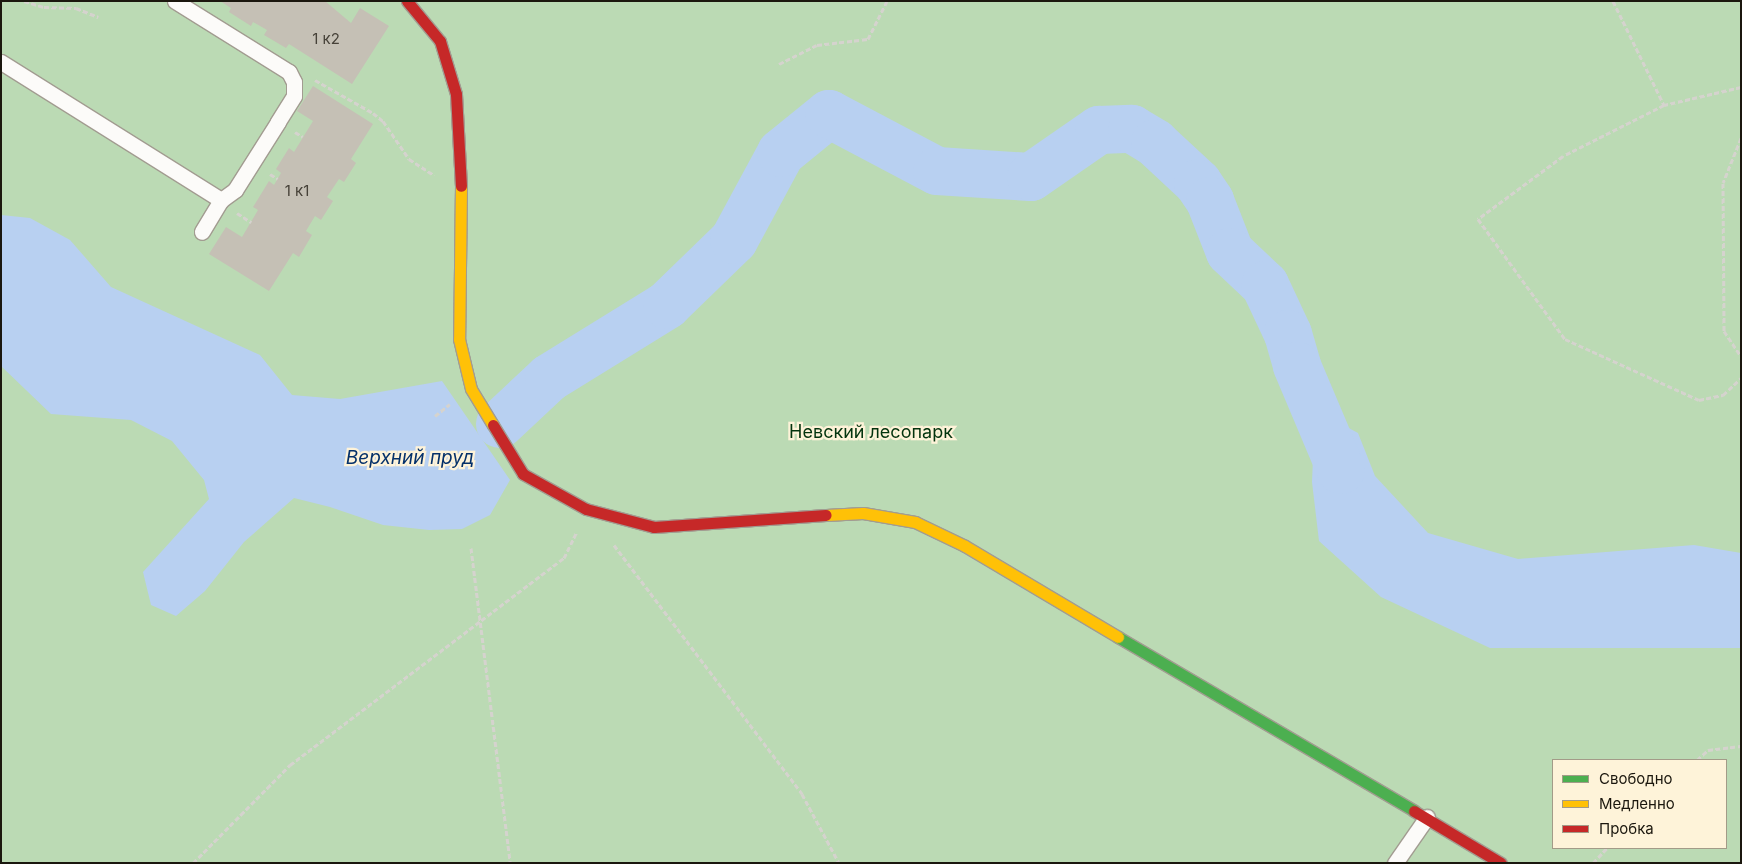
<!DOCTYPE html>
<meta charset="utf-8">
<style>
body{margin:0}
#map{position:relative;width:1742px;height:864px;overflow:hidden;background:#e9e2d4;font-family:Inter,sans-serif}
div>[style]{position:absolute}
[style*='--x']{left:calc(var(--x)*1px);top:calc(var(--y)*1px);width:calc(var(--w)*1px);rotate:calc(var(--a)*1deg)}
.green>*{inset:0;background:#bbdab4}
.water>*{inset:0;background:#b8d0f1}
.river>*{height:48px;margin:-24px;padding:0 24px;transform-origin:24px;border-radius:24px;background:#b8d0f1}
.building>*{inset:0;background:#c5c0b5}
.path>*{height:3px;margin-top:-1.5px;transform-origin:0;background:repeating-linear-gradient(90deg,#d5d3ce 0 5px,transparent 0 7.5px)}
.roads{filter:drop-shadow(1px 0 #a29c91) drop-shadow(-1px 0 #a29c91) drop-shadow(0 1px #a29c91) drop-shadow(0 -1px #a29c91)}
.lane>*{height:15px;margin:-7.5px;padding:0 7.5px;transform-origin:7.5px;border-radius:7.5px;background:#fcfbf9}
.fast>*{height:11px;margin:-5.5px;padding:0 5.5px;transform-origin:5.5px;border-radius:5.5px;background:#4caf50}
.slow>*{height:11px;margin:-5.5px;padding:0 5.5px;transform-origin:5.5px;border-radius:5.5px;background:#ffc107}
.jam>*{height:11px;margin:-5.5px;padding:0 5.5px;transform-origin:5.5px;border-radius:5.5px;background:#c62828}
span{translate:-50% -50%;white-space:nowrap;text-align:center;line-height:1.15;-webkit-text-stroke:4.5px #fef3d9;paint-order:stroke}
.number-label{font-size:15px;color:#464138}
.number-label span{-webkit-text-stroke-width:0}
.park-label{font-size:18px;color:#03340e}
.water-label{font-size:19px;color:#05316a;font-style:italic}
.frame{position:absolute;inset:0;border:2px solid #1b170e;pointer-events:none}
.legend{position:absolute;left:1552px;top:759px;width:175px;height:90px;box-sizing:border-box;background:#fef3d9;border:1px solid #a39b88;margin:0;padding:6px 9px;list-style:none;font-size:15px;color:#1b170e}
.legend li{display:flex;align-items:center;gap:10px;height:25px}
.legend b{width:25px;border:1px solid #a39b88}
</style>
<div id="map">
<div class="green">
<i style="clip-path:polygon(evenodd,1px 1px,1741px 1px,1741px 863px,1px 863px,1px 1px,1553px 760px,1726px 760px,1726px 848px,1553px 848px,1553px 760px)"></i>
</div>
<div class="water">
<i style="clip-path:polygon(1px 215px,30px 218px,70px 240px,111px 287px,260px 355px,292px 395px,340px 399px,442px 381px,510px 480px,490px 515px,462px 529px,429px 530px,383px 525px,330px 507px,294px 498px,244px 542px,205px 591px,176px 616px,151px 605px,143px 572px,209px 499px,204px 480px,172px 441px,131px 420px,51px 414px,1px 366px)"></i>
<i style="clip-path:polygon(1315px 410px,1358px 433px,1375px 476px,1428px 533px,1518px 559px,1694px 545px,1741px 553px,1741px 648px,1490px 648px,1381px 597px,1319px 541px,1312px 482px)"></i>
</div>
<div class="river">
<i style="--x:500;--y:424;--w:67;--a:-43.2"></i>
<i style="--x:549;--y:378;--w:139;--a:-31.7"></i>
<i style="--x:667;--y:305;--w:93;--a:-44.1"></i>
<i style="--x:734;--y:240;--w:99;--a:-61.6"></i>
<i style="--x:781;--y:153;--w:62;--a:-39.1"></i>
<i style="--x:829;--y:114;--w:122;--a:27.8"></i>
<i style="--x:937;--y:171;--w:94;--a:3.7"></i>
<i style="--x:1031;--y:177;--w:83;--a:-34.7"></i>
<i style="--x:1099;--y:130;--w:33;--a:-2"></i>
<i style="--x:1132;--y:129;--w:27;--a:31"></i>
<i style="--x:1155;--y:143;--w:59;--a:42.9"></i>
<i style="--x:1198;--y:183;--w:22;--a:56"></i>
<i style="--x:1210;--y:201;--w:55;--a:68.6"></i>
<i style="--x:1230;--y:252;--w:48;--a:43.3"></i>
<i style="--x:1265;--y:285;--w:54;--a:64.9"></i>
<i style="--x:1288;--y:334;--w:33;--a:74"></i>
<i style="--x:1297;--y:366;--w:113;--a:67.1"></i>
</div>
<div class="building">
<i style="clip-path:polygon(220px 1px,325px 1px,351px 23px,360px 8px,389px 26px,352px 84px,289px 44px,286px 48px,264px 35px,267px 30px,253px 22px,251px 26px,229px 12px,231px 8px)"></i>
<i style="clip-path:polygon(313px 86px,373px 124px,351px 159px,356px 163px,344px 182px,339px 179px,327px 197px,333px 201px,321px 220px,315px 216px,306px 231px,312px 235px,299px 257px,293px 253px,269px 291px,209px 254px,226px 227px,242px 237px,258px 210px,253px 207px,269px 181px,274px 185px,281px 173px,276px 169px,289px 148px,294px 152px,313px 121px,297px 111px)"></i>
</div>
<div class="path">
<i style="--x:24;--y:1;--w:21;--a:17"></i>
<i style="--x:44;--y:7;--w:32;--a:2"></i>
<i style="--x:76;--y:8;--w:24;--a:22"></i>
<i style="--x:1613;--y:1;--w:116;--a:63.9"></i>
<i style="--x:779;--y:64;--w:42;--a:-26.6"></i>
<i style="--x:817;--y:45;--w:51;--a:-6.7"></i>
<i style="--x:868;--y:39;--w:42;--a:-63.4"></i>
<i style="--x:315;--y:80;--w:67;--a:29.6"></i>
<i style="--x:373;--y:113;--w:13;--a:39"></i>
<i style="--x:383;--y:121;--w:46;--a:55.6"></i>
<i style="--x:409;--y:159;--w:30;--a:33"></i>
<i style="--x:1741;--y:87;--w:79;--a:166.8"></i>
<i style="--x:1664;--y:105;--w:113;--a:153.2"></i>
<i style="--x:1563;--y:156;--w:106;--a:143.5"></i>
<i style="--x:1478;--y:219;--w:148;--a:54.1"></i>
<i style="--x:1565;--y:339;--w:147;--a:24.5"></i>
<i style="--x:1699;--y:400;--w:25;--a:-12"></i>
<i style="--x:1723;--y:395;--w:25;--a:-43"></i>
<i style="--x:295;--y:132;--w:9;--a:32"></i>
<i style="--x:1741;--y:138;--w:48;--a:111.8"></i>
<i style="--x:1723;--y:183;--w:148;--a:89.6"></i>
<i style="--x:1724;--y:331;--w:30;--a:56"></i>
<i style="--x:270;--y:174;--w:9;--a:32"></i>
<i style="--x:237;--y:213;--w:17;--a:33"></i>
<i style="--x:435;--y:416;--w:19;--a:-39"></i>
<i style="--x:614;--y:545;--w:312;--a:52.9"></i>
<i style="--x:802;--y:794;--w:78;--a:61.8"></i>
<i style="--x:471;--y:548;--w:317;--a:82.9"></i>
<i style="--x:1697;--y:760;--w:15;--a:-42"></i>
<i style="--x:1708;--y:750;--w:33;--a:-7"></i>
<i style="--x:193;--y:863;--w:138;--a:-45.3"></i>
<i style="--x:290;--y:765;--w:343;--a:-37.1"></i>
<i style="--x:564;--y:558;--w:28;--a:-64"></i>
<i style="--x:1593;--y:863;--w:21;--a:-47"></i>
</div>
<div class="roads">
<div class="lane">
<i style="--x:175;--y:1;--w:134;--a:31.9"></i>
<i style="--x:289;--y:72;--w:11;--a:63"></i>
<i style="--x:294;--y:82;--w:14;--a:90"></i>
<i style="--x:294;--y:96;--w:31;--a:122"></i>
<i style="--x:278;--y:122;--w:80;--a:122.3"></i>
<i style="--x:235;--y:190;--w:17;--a:144"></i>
<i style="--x:221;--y:200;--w:37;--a:121"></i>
<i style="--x:1;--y:62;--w:260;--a:32.1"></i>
<i style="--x:1395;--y:863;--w:56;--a:-55.2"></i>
</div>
<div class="fast">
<i style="--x:1118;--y:637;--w:343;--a:30.4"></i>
</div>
<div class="slow">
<i style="--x:461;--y:186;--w:153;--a:90.7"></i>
<i style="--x:459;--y:339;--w:51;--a:76.5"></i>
<i style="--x:471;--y:389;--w:42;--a:58.6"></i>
<i style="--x:826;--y:515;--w:37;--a:-3"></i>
<i style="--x:863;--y:513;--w:53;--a:9.8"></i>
<i style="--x:915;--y:522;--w:55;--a:25.6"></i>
<i style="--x:965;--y:546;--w:178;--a:30.7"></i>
</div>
<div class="jam">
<i style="--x:407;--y:1;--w:52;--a:50.5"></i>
<i style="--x:440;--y:41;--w:55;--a:73.2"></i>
<i style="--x:456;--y:94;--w:92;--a:86.9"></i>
<i style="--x:493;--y:425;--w:57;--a:58.5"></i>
<i style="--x:523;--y:474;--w:72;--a:29.1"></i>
<i style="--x:586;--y:509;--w:70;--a:14.8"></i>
<i style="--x:654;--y:527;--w:172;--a:-4"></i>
<i style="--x:1414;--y:811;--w:101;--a:30.9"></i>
</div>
</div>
<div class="number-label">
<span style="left:326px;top:39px">1 к2</span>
<span style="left:297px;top:191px">1 к1</span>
</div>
<div class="park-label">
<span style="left:871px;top:432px">Невский лесопарк</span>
</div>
<div class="water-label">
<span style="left:410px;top:458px">Верхний пруд</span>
</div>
<div class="frame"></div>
<ul class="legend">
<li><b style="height:6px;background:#4caf50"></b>Свободно</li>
<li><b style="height:6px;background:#ffc107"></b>Медленно</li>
<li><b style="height:6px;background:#c62828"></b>Пробка</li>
</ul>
</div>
